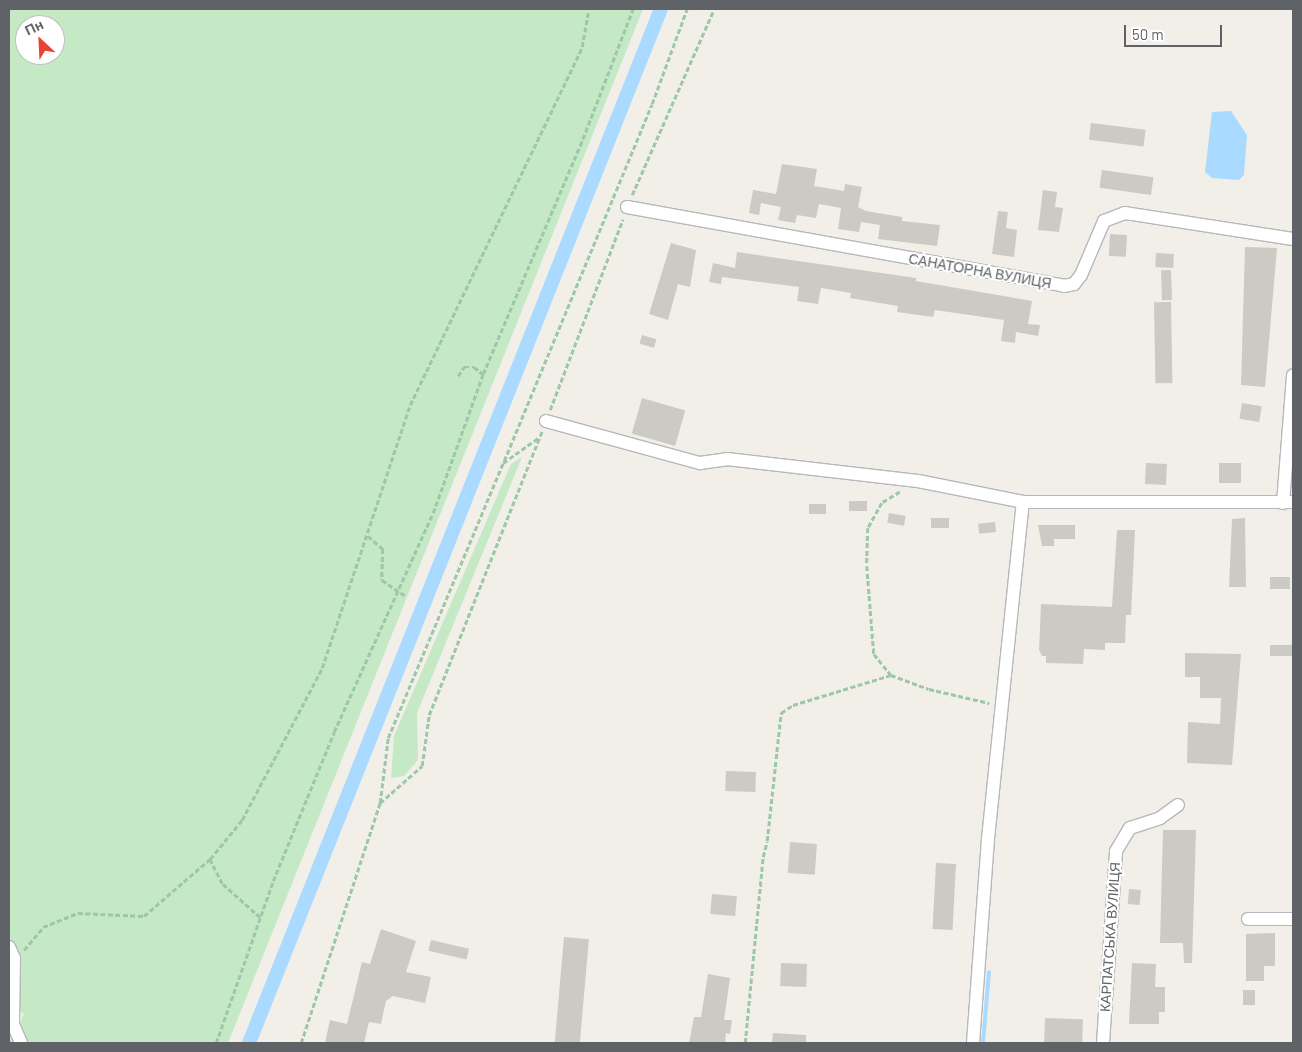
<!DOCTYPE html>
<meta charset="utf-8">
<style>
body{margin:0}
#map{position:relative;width:1302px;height:1052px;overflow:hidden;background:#f1efe8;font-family:Barlow,sans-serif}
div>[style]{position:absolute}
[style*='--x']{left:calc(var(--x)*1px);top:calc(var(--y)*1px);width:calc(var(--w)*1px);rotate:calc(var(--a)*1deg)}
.green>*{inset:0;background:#c5e8c5}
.water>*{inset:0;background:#aadaff}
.stream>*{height:4px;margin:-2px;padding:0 2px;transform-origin:2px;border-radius:2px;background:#aadaff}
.canal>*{height:14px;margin:-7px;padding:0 7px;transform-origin:7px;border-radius:7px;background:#aadaff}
.building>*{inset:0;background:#cccac5;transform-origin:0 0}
.path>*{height:2.5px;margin-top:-1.25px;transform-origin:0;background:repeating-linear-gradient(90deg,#9cc7a9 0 5px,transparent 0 7.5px)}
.roads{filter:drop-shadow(1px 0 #b5b8bc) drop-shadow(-1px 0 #b5b8bc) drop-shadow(0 1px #b5b8bc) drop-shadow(0 -1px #b5b8bc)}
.minor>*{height:12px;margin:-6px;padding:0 6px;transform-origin:6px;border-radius:6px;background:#fff}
span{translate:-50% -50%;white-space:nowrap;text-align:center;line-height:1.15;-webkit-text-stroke:4px #fff;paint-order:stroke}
.street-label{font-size:14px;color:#5f6368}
.frame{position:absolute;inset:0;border:10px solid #5f6368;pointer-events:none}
.north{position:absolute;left:15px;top:15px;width:50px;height:50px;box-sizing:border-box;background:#fff;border:1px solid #bfc1c3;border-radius:50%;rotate:335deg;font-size:14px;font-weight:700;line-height:20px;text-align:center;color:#5f6368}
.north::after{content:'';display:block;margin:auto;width:18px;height:22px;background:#ea4335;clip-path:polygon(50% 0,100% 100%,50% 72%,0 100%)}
.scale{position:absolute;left:1124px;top:25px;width:98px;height:22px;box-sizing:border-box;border:2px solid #5f6368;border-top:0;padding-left:6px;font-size:15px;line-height:18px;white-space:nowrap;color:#5f6368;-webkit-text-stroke:4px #fff;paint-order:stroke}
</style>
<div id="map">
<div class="green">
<i style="clip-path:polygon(evenodd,9px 9px,643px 9px,228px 1043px,9px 1043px,24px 1014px,9px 1003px,9px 9px,25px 25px,55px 25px,55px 55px,25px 55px,25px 25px)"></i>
<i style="clip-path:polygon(522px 457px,417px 713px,418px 760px,404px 776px,391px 778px,394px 736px,511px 464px)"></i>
</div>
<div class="water">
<i style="clip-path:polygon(1231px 111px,1247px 135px,1244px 175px,1239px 180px,1212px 178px,1205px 172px,1212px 112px)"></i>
</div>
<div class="stream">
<i style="--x:983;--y:1043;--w:71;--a:-85.2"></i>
</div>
<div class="canal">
<i style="--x:249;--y:1043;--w:1113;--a:-68.28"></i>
</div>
<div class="building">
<i style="left:1091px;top:123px;width:55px;height:17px;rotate:7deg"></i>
<i style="clip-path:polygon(782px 164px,817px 169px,814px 186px,844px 191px,845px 184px,862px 187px,858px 207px,866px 211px,902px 217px,902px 221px,940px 225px,937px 246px,878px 239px,880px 225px,861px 222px,859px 232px,838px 229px,841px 208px,819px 204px,816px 218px,797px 215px,795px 223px,778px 220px,781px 207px,761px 203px,759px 215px,749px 213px,753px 190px,776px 194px)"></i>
<i style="left:1102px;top:170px;width:52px;height:18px;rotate:8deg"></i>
<i style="clip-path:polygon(1043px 190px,1057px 192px,1055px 207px,1063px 208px,1059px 232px,1038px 230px)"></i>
<i style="clip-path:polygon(998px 211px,1008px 212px,1006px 228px,1017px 230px,1014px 257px,992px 254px)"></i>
<i style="left:1110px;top:234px;width:17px;height:22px;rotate:3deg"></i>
<i style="clip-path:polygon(671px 243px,696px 250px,690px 287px,678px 284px,668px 320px,649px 314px)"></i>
<i style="clip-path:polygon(1245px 247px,1277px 248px,1265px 387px,1241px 385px)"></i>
<i style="clip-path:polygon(737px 252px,916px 278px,916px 281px,1032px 301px,1028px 324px,1040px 325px,1038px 336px,1016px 332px,1015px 343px,1001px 341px,1004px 320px,935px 310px,933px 317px,897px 312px,898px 306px,850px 298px,851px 293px,821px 288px,818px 304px,797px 301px,799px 287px,722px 277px,721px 284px,709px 282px,713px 263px,735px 268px)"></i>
<i style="left:1156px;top:253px;width:18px;height:14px;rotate:3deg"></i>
<i style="left:1171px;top:270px;width:30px;height:10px;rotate:88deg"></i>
<i style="left:1171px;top:302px;width:81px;height:17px;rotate:89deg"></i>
<i style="left:642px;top:335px;width:15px;height:9px;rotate:16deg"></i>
<i style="left:642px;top:398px;width:45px;height:37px;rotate:16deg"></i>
<i style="left:1242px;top:403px;width:20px;height:16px;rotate:9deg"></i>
<i style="left:1146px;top:463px;width:21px;height:21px;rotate:3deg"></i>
<i style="left:1241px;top:463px;width:20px;height:22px;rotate:90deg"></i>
<i style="left:849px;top:501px;width:18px;height:10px"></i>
<i style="left:809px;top:504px;width:17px;height:10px"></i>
<i style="left:889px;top:513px;width:17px;height:10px;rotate:10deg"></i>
<i style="left:931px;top:518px;width:18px;height:10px"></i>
<i style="clip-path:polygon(1245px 518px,1246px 587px,1229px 587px,1232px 519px)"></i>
<i style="left:995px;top:522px;width:10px;height:17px;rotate:84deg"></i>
<i style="clip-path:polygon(1038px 525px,1075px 525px,1075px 539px,1054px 539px,1054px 546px,1042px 546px)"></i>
<i style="clip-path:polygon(1117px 530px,1135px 530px,1131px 615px,1126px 615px,1125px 643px,1105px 643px,1105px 650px,1084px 649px,1083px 664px,1046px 663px,1046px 656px,1042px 656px,1039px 650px,1041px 604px,1112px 607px)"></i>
<i style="left:1270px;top:577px;width:20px;height:12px"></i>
<i style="left:1270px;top:645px;width:23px;height:11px"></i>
<i style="clip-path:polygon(1185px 653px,1241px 654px,1232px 765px,1187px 763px,1188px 722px,1220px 724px,1221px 698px,1200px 698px,1200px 677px,1185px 677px)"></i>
<i style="left:726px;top:771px;width:30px;height:20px;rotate:2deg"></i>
<i style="clip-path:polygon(1163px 830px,1196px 830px,1192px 963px,1184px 963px,1183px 943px,1160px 943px)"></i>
<i style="left:790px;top:842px;width:27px;height:31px;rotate:4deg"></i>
<i style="left:936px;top:863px;width:20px;height:66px;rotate:3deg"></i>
<i style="left:1129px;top:889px;width:12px;height:15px;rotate:5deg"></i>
<i style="left:712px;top:894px;width:25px;height:20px;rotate:5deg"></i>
<i style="clip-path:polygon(381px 929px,416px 941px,406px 972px,431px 977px,425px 1003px,393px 996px,386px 1001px,381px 1024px,369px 1022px,364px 1043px,325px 1043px,330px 1020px,347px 1024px,362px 962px,370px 964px)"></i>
<i style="clip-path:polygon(1275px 933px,1275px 966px,1264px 966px,1264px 981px,1246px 981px,1246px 934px)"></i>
<i style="left:564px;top:937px;width:25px;height:106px;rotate:5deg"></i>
<i style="left:431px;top:940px;width:39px;height:11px;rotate:13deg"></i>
<i style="left:781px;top:963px;width:26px;height:23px;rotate:2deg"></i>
<i style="clip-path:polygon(1132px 963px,1156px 964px,1155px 987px,1165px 987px,1165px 1012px,1159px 1012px,1159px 1024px,1129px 1024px)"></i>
<i style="clip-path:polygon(708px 974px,730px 978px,724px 1020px,732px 1020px,730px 1034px,726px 1033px,725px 1043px,689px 1043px,694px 1017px,701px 1017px)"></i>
<i style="left:1255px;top:990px;width:15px;height:12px;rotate:90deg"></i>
<i style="left:1045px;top:1018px;width:38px;height:25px;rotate:2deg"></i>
<i style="clip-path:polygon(773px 1033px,806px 1035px,806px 1043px,772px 1043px)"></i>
</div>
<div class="path">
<i style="--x:632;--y:195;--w:203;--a:-66.2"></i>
<i style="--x:458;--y:376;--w:11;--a:-56"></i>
<i style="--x:464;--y:367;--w:10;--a:0"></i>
<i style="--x:474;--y:367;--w:11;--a:38"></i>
<i style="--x:550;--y:410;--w:204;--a:-69.1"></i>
<i style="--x:504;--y:461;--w:386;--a:-67.5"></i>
<i style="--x:652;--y:104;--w:101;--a:-69.8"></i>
<i style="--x:900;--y:492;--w:21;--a:149"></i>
<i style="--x:882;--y:503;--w:29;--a:119"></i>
<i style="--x:868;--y:528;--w:38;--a:92"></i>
<i style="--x:867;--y:566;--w:88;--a:85.5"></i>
<i style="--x:874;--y:654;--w:27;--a:51"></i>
<i style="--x:891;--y:675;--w:40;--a:20.2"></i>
<i style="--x:929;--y:689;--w:62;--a:13.1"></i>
<i style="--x:368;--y:536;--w:20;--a:41"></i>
<i style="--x:383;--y:549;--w:31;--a:92"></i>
<i style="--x:382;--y:580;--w:29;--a:34"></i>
<i style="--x:380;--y:803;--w:56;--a:-41.4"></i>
<i style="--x:422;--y:766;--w:51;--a:-82.2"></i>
<i style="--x:429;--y:715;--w:306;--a:-68.3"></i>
<i style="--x:210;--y:859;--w:28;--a:63"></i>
<i style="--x:223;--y:884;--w:50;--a:41.7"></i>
<i style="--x:24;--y:950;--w:30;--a:-50"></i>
<i style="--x:43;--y:927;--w:38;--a:-22"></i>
<i style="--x:78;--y:913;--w:66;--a:2.6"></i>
<i style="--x:144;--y:916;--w:87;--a:-40.8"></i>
<i style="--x:210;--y:859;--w:50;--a:-50.6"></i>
<i style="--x:242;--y:820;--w:172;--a:-62.2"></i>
<i style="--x:322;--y:668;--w:277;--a:-71.5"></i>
<i style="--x:410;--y:405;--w:397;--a:-64.3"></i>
<i style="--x:582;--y:47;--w:39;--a:-80"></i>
<i style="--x:216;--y:1043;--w:172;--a:-70.6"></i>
<i style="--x:273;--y:881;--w:161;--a:-67.7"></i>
<i style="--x:334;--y:732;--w:240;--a:-65.7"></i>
<i style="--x:433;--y:513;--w:148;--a:-70.2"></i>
<i style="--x:483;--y:374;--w:248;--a:-67"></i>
<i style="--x:580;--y:146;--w:147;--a:-68.9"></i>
<i style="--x:301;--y:1043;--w:253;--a:-71.8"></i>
<i style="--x:380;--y:803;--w:65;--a:-83"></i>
<i style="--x:388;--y:738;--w:298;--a:-67.3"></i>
<i style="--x:503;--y:463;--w:43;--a:-35.5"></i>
<i style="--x:745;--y:1043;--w:187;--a:-84.5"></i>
<i style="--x:763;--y:857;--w:16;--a:-76"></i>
<i style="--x:767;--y:841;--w:129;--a:-83.8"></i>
<i style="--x:781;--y:713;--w:14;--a:-34"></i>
<i style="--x:793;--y:705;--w:102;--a:-17"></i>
</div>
<div class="roads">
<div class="minor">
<i style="--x:627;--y:207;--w:444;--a:10.2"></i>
<i style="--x:1064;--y:286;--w:10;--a:-11"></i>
<i style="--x:1074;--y:284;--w:11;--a:-52"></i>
<i style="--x:1081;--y:275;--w:59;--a:-66.9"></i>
<i style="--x:1104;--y:221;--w:22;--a:-21"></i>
<i style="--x:1125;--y:213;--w:170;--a:8.8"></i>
<i style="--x:546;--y:421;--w:160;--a:15.3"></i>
<i style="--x:700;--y:463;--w:27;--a:-8"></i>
<i style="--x:727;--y:459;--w:192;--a:6.6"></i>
<i style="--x:918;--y:481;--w:107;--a:11.3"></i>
<i style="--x:1283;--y:503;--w:128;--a:-85.5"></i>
<i style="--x:1248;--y:919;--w:45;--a:0"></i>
<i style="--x:9;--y:947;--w:12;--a:66"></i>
<i style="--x:14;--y:958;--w:66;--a:90.9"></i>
<i style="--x:13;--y:1024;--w:21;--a:67"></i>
<i style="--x:973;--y:1043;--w:205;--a:-85.8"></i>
<i style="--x:988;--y:839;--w:339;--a:-84.1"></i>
<i style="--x:1023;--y:502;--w:270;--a:0"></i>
<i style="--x:1103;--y:1043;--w:192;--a:-86.1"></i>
<i style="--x:1116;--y:851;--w:27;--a:-59"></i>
<i style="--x:1130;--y:828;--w:32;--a:-18"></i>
<i style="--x:1160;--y:818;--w:22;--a:-36"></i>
</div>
</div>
<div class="street-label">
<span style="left:980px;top:271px;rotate:10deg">САНАТОРНА ВУЛИЦЯ</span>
<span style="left:1110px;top:937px;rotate:-86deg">КАРПАТСЬКА ВУЛИЦЯ</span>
</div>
<div class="frame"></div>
<div class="north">Пн</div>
<div class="scale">50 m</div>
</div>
